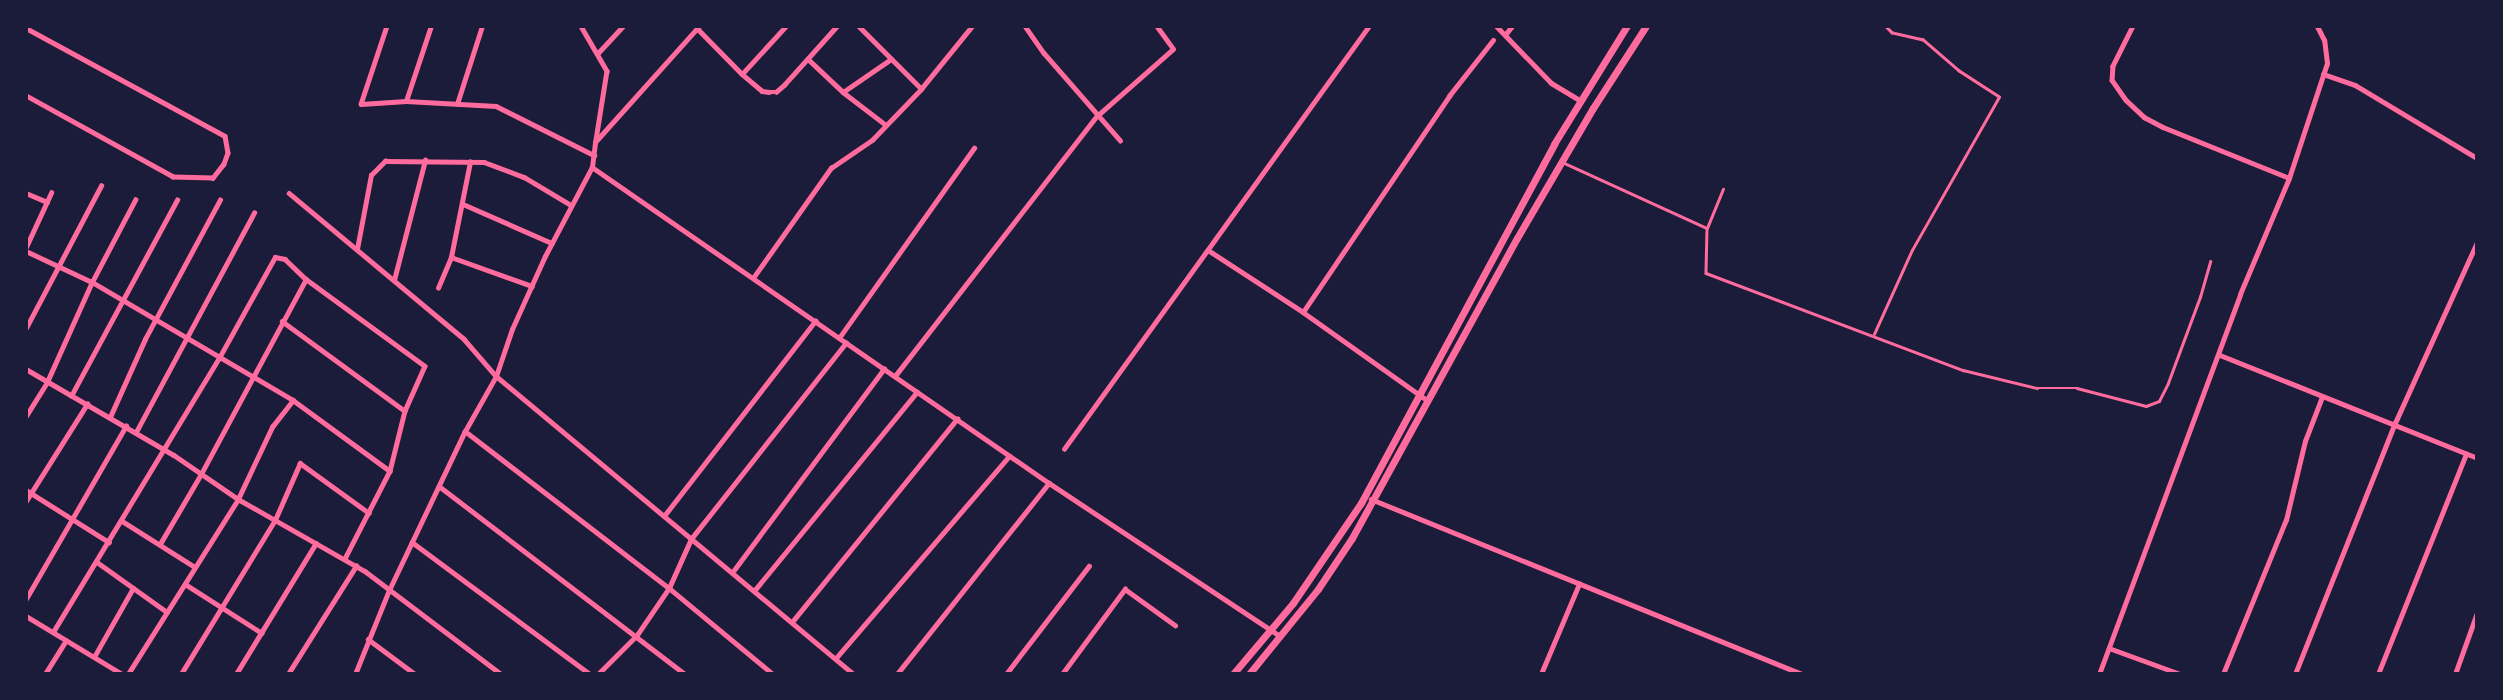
<!DOCTYPE html>
<style>
body{margin:0}
#map{position:relative;width:2503px;height:700px;overflow:hidden;background:#1b1b3a;font-family:Helvetica,sans-serif}
div>[style]{position:absolute}
[style*='--x']{left:calc(var(--x)*1px);top:calc(var(--y)*1px);width:calc(var(--w)*1px);rotate:calc(var(--a)*1deg)}
.service>*{height:2.5px;margin:-1.25px;padding:0 1.25px;transform-origin:1.25px;border-radius:1.25px;background:#ff6b9d}
.minor>*{height:4.5px;margin:-2.25px;padding:0 2.25px;transform-origin:2.25px;border-radius:2.25px;background:#ff6b9d}
.tertiary>*{height:5px;margin:-2.5px;padding:0 2.5px;transform-origin:2.5px;border-radius:2.5px;background:#ff6b9d}
.primary>*{height:7px;margin:-3.5px;padding:0 3.5px;transform-origin:3.5px;border-radius:3.5px;background:#ff6b9d}
span{translate:-50% -50%;white-space:nowrap;text-align:center;line-height:1.15;-webkit-text-stroke:5px #1b1b3a;paint-order:stroke}
.frame{position:absolute;inset:0;border:28px solid #1b1b3a;pointer-events:none}
</style>
<div id="map">
<div class="service">
<i style="--x:1562;--y:162;--w:159;--a:24.5"></i>
<i style="--x:1707;--y:228;--w:45;--a:91.3"></i>
<i style="--x:1706;--y:273;--w:275;--a:20.7"></i>
<i style="--x:1963;--y:370;--w:76;--a:13.7"></i>
<i style="--x:2037;--y:388;--w:40;--a:0"></i>
<i style="--x:2077;--y:388;--w:71;--a:14.6"></i>
<i style="--x:2146;--y:406;--w:14;--a:-21"></i>
<i style="--x:2159;--y:401;--w:20;--a:-63"></i>
<i style="--x:2168;--y:383;--w:92;--a:-69.6"></i>
<i style="--x:2200;--y:297;--w:37;--a:-74"></i>
<i style="--x:1707;--y:228;--w:42;--a:-67.7"></i>
<i style="--x:1874;--y:334;--w:92;--a:-65.7"></i>
<i style="--x:1912;--y:250;--w:176;--a:-60.4"></i>
<i style="--x:1999;--y:97;--w:48;--a:-147"></i>
<i style="--x:1959;--y:71;--w:48;--a:-139.3"></i>
<i style="--x:1923;--y:40;--w:32;--a:-167"></i>
<i style="--x:1892;--y:33;--w:10;--a:-135"></i>
</div>
<div class="minor">
<i style="--x:387;--y:26;--w:82;--a:108.4"></i>
<i style="--x:361;--y:104;--w:45;--a:-3.8"></i>
<i style="--x:406;--y:101;--w:90;--a:3.2"></i>
<i style="--x:496;--y:106;--w:110;--a:26.6"></i>
<i style="--x:581;--y:26;--w:52;--a:60"></i>
<i style="--x:607;--y:71;--w:70;--a:99.1"></i>
<i style="--x:1025;--y:26;--w:33;--a:55"></i>
<i style="--x:1044;--y:53;--w:116;--a:48.9"></i>
<i style="--x:2133;--y:26;--w:45;--a:116.6"></i>
<i style="--x:2113;--y:66;--w:14;--a:94"></i>
<i style="--x:2112;--y:80;--w:24;--a:55"></i>
<i style="--x:2126;--y:100;--w:25;--a:43"></i>
<i style="--x:2144;--y:117;--w:21;--a:28"></i>
<i style="--x:2163;--y:127;--w:136;--a:22"></i>
<i style="--x:26;--y:28;--w:226;--a:28.5"></i>
<i style="--x:225;--y:136;--w:17;--a:80"></i>
<i style="--x:228;--y:153;--w:12;--a:110"></i>
<i style="--x:224;--y:164;--w:18;--a:128"></i>
<i style="--x:213;--y:178;--w:40;--a:-178.6"></i>
<i style="--x:173;--y:177;--w:168;--a:-151.1"></i>
<i style="--x:697;--y:28;--w:64;--a:45.6"></i>
<i style="--x:742;--y:74;--w:26;--a:40"></i>
<i style="--x:762;--y:91;--w:7;--a:8"></i>
<i style="--x:769;--y:92;--w:7;--a:0"></i>
<i style="--x:776;--y:92;--w:11;--a:-41"></i>
<i style="--x:784;--y:85;--w:79;--a:-48.1"></i>
<i style="--x:1505;--y:35;--w:11;--a:-52"></i>
<i style="--x:597;--y:54;--w:38;--a:-47"></i>
<i style="--x:808;--y:59;--w:48;--a:43.3"></i>
<i style="--x:843;--y:92;--w:54;--a:37.5"></i>
<i style="--x:742;--y:74;--w:65;--a:-47.5"></i>
<i style="--x:2323;--y:74;--w:34;--a:19"></i>
<i style="--x:2355;--y:85;--w:142;--a:30.9"></i>
<i style="--x:921;--y:89;--w:81;--a:-51"></i>
<i style="--x:843;--y:92;--w:58;--a:-34.5"></i>
<i style="--x:406;--y:101;--w:79;--a:-71.6"></i>
<i style="--x:457;--y:104;--w:82;--a:-72.2"></i>
<i style="--x:592;--y:167;--w:556;--a:34.66"></i>
<i style="--x:1049;--y:483;--w:277;--a:33.5"></i>
<i style="--x:26;--y:193;--w:23;--a:23"></i>
<i style="--x:289;--y:193;--w:228;--a:39.8"></i>
<i style="--x:464;--y:339;--w:49;--a:49.1"></i>
<i style="--x:496;--y:376;--w:466;--a:39.8"></i>
<i style="--x:463;--y:204;--w:97;--a:23.7"></i>
<i style="--x:26;--y:247;--w:60;--a:-65.2"></i>
<i style="--x:357;--y:249;--w:75;--a:-79.3"></i>
<i style="--x:371;--y:175;--w:20;--a:-45"></i>
<i style="--x:385;--y:161;--w:99;--a:0.6"></i>
<i style="--x:484;--y:162;--w:43;--a:20.6"></i>
<i style="--x:524;--y:177;--w:55;--a:30.8"></i>
<i style="--x:1208;--y:250;--w:113;--a:33.1"></i>
<i style="--x:1303;--y:312;--w:152;--a:35.4"></i>
<i style="--x:26;--y:251;--w:73;--a:25.2"></i>
<i style="--x:92;--y:282;--w:233;--a:30.4"></i>
<i style="--x:293;--y:400;--w:120;--a:36.2"></i>
<i style="--x:390;--y:471;--w:99;--a:117.1"></i>
<i style="--x:451;--y:257;--w:86;--a:19.7"></i>
<i style="--x:753;--y:278;--w:135;--a:-54.7"></i>
<i style="--x:831;--y:168;--w:50;--a:-34.3"></i>
<i style="--x:872;--y:140;--w:71;--a:-46.1"></i>
<i style="--x:921;--y:89;--w:89;--a:-135"></i>
<i style="--x:394;--y:280;--w:124;--a:-75.5"></i>
<i style="--x:438;--y:288;--w:34;--a:-67"></i>
<i style="--x:451;--y:257;--w:97;--a:-78.7"></i>
<i style="--x:1303;--y:312;--w:261;--a:-55.9"></i>
<i style="--x:1449;--y:96;--w:71;--a:-51.8"></i>
<i style="--x:282;--y:321;--w:152;--a:36.2"></i>
<i style="--x:26;--y:328;--w:161;--a:-62.2"></i>
<i style="--x:839;--y:338;--w:233;--a:-54.6"></i>
<i style="--x:2220;--y:355;--w:277;--a:21.8"></i>
<i style="--x:26;--y:369;--w:171;--a:30.2"></i>
<i style="--x:174;--y:455;--w:78;--a:34.5"></i>
<i style="--x:238;--y:499;--w:146;--a:29.6"></i>
<i style="--x:365;--y:571;--w:171;--a:37.1"></i>
<i style="--x:895;--y:376;--w:329;--a:-52.2"></i>
<i style="--x:1097;--y:116;--w:101;--a:-41.4"></i>
<i style="--x:1173;--y:49;--w:29;--a:-126"></i>
<i style="--x:71;--y:396;--w:223;--a:-61.6"></i>
<i style="--x:26;--y:416;--w:40;--a:-58"></i>
<i style="--x:47;--y:382;--w:110;--a:-65.8"></i>
<i style="--x:92;--y:282;--w:93;--a:-62.3"></i>
<i style="--x:110;--y:417;--w:85;--a:-65.8"></i>
<i style="--x:145;--y:339;--w:158;--a:-61.7"></i>
<i style="--x:465;--y:431;--w:257;--a:37.6"></i>
<i style="--x:669;--y:588;--w:135;--a:39.6"></i>
<i style="--x:136;--y:432;--w:249;--a:-61.7"></i>
<i style="--x:1064;--y:449;--w:521;--a:-54.21"></i>
<i style="--x:439;--y:486;--w:310;--a:37.4"></i>
<i style="--x:26;--y:490;--w:98;--a:32.1"></i>
<i style="--x:1371;--y:499;--w:465;--a:22.1"></i>
<i style="--x:26;--y:501;--w:115;--a:-57.8"></i>
<i style="--x:664;--y:516;--w:247;--a:-52.2"></i>
<i style="--x:122;--y:521;--w:86;--a:32.2"></i>
<i style="--x:412;--y:542;--w:222;--a:36.6"></i>
<i style="--x:160;--y:544;--w:81;--a:-59.6"></i>
<i style="--x:201;--y:474;--w:221;--a:-61.7"></i>
<i style="--x:97;--y:562;--w:86;--a:35.5"></i>
<i style="--x:734;--y:570;--w:251;--a:-53.3"></i>
<i style="--x:185;--y:584;--w:91;--a:32.5"></i>
<i style="--x:754;--y:591;--w:257;--a:-50.7"></i>
<i style="--x:26;--y:599;--w:200;--a:-60"></i>
<i style="--x:26;--y:616;--w:112;--a:31.1"></i>
<i style="--x:792;--y:622;--w:262;--a:-50.9"></i>
<i style="--x:53;--y:632;--w:320;--a:-58.8"></i>
<i style="--x:219;--y:358;--w:115;--a:-61"></i>
<i style="--x:275;--y:257;--w:10;--a:11"></i>
<i style="--x:285;--y:259;--w:29;--a:44"></i>
<i style="--x:306;--y:279;--w:147;--a:36.2"></i>
<i style="--x:425;--y:366;--w:49;--a:114"></i>
<i style="--x:405;--y:411;--w:62;--a:104"></i>
<i style="--x:368;--y:639;--w:59;--a:36.7"></i>
<i style="--x:2109;--y:648;--w:76;--a:20.1"></i>
<i style="--x:94;--y:657;--w:79;--a:-60.5"></i>
<i style="--x:836;--y:658;--w:266;--a:-49.4"></i>
<i style="--x:45;--y:674;--w:39;--a:-58"></i>
<i style="--x:128;--y:674;--w:207;--a:-57.8"></i>
<i style="--x:238;--y:499;--w:80;--a:-64.7"></i>
<i style="--x:272;--y:427;--w:34;--a:-52"></i>
<i style="--x:181;--y:674;--w:180;--a:-58.6"></i>
<i style="--x:275;--y:520;--w:62;--a:-66.3"></i>
<i style="--x:300;--y:463;--w:85;--a:35.9"></i>
<i style="--x:236;--y:674;--w:153;--a:-58.6"></i>
<i style="--x:288;--y:674;--w:128;--a:-57.8"></i>
<i style="--x:598;--y:674;--w:55;--a:-45"></i>
<i style="--x:637;--y:635;--w:57;--a:-55.8"></i>
<i style="--x:669;--y:588;--w:54;--a:-65.8"></i>
<i style="--x:691;--y:539;--w:250;--a:-51.7"></i>
<i style="--x:897;--y:674;--w:244;--a:-51.5"></i>
<i style="--x:1006;--y:674;--w:136;--a:-52.5"></i>
<i style="--x:1062;--y:674;--w:106;--a:-53.5"></i>
<i style="--x:1125;--y:589;--w:62;--a:35.8"></i>
<i style="--x:1541;--y:674;--w:98;--a:-67.1"></i>
<i style="--x:2223;--y:674;--w:166;--a:-67.8"></i>
<i style="--x:2286;--y:520;--w:81;--a:-76.5"></i>
<i style="--x:2305;--y:441;--w:47;--a:-68.9"></i>
<i style="--x:2295;--y:674;--w:270;--a:-68.3"></i>
<i style="--x:2395;--y:423;--w:199;--a:-65.6"></i>
<i style="--x:2378;--y:674;--w:237;--a:-68.2"></i>
<i style="--x:2455;--y:674;--w:65;--a:-70.2"></i>
</div>
<div class="tertiary">
<i style="--x:1496;--y:26;--w:79;--a:46"></i>
<i style="--x:1551;--y:83;--w:33;--a:31"></i>
<i style="--x:355;--y:674;--w:91;--a:-68"></i>
<i style="--x:389;--y:590;--w:176;--a:-64.5"></i>
<i style="--x:465;--y:431;--w:63;--a:-60.6"></i>
<i style="--x:496;--y:376;--w:50;--a:-71.2"></i>
<i style="--x:512;--y:329;--w:80;--a:-65.7"></i>
<i style="--x:545;--y:256;--w:101;--a:-62.2"></i>
<i style="--x:592;--y:167;--w:25;--a:-83"></i>
<i style="--x:595;--y:142;--w:156;--a:-48.1"></i>
<i style="--x:2099;--y:674;--w:405;--a:-69.6"></i>
<i style="--x:2240;--y:294;--w:126;--a:-67.1"></i>
<i style="--x:2289;--y:178;--w:121;--a:-71.7"></i>
<i style="--x:2327;--y:63;--w:23;--a:-97"></i>
<i style="--x:2324;--y:40;--w:16;--a:-117"></i>
</div>
<div class="primary">
<i style="--x:1233;--y:674;--w:93;--a:-49.8"></i>
<i style="--x:1293;--y:603;--w:121;--a:-55.8"></i>
<i style="--x:1361;--y:503;--w:408;--a:-61.7"></i>
<i style="--x:1554;--y:144;--w:139;--a:-58.3"></i>
<i style="--x:1249;--y:674;--w:109;--a:-50.9"></i>
<i style="--x:1318;--y:589;--w:61;--a:-56.3"></i>
<i style="--x:1352;--y:538;--w:342;--a:-61.2"></i>
<i style="--x:1517;--y:238;--w:151;--a:-59.7"></i>
<i style="--x:1593;--y:108;--w:98;--a:-57.1"></i>
</div>
<div class="frame"></div>
</div>
